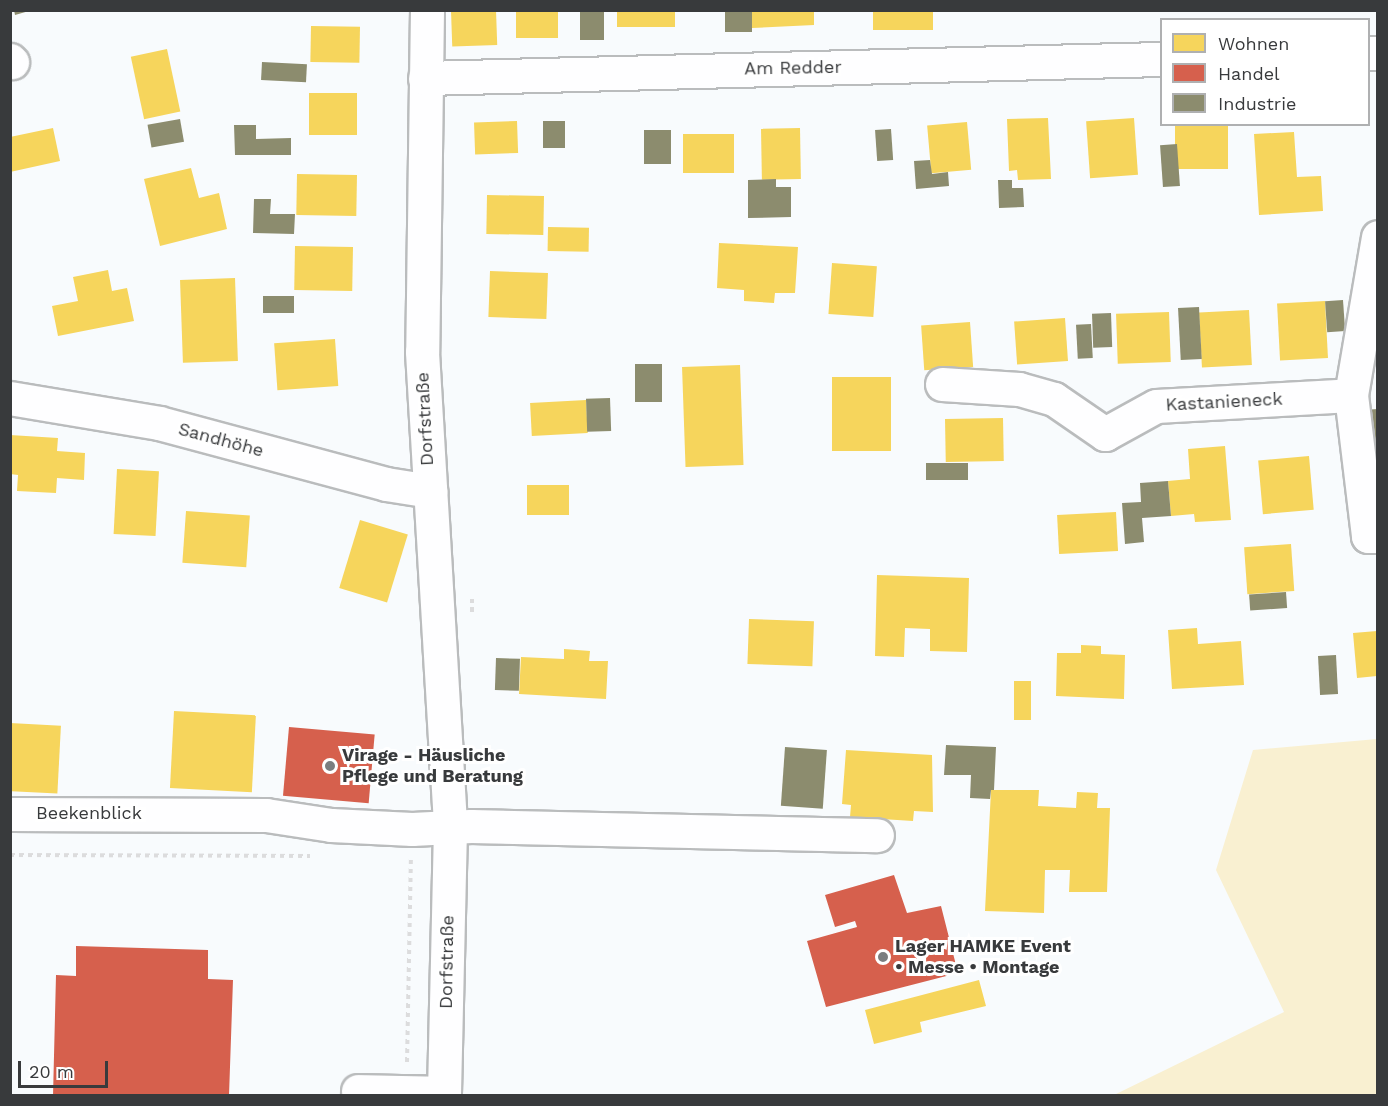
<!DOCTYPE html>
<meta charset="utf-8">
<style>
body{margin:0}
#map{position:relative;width:1388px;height:1106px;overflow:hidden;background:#f8fbfd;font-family:"Work Sans",sans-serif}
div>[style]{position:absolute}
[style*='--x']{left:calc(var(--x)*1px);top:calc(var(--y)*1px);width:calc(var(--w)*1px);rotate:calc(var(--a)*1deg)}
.green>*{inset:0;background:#f9f0d1}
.homes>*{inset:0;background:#f6d55c;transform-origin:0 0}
.shops>*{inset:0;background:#d6604d;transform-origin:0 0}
.industry>*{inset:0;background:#8c8c6e;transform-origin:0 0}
.path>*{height:4px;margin-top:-2px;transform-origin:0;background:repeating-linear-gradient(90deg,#dcdcdd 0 4.5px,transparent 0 9px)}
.roads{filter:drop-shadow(2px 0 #babcbd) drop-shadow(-2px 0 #babcbd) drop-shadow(0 2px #babcbd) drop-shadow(0 -2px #babcbd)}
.minor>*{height:33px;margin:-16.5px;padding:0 16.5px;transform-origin:16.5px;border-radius:16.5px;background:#fefeff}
.dots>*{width:16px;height:16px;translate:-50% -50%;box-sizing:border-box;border:3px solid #fff;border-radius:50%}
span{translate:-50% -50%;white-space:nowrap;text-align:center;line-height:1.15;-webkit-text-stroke:6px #fff;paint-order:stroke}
.street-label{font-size:18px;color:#383a3c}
.poi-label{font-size:18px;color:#383a3c;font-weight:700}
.left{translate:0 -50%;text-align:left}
.frame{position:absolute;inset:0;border:12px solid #383a3c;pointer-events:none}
.legend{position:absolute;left:1160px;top:18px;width:210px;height:108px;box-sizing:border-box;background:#fff;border:2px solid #afb0b1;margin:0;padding:8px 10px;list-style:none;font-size:18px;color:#383a3c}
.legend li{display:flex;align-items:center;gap:12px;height:30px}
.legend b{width:30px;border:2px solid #afb0b1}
.scale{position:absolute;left:18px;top:1061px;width:90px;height:27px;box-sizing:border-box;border:3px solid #383a3c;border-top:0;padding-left:8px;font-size:18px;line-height:21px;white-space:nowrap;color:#383a3c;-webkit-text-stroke:4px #fff;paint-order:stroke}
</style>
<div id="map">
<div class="green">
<i style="clip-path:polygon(1377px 739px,1377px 1095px,1114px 1095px,1284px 1012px,1216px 870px,1253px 750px)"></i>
</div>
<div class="homes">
<i style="left:496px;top:10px;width:35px;height:45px;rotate:88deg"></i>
<i style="left:516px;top:10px;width:42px;height:28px"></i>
<i style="left:617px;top:10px;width:58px;height:17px"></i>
<i style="clip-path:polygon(752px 10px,814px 10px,814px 25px,752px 28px)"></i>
<i style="left:873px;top:10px;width:60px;height:20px"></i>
<i style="left:311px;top:26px;width:49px;height:36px;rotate:1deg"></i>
<i style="left:167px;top:49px;width:64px;height:37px;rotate:78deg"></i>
<i style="left:357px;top:93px;width:42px;height:48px;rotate:90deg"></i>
<i style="clip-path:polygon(1048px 118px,1051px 179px,1018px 180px,1017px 170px,1009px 171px,1007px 119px)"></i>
<i style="left:1134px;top:118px;width:57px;height:48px;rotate:86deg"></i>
<i style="left:517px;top:121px;width:32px;height:43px;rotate:88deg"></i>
<i style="left:967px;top:122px;width:48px;height:40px;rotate:85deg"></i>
<i style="left:1175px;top:124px;width:53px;height:45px"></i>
<i style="clip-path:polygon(53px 128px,60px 161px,10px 172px,10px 137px)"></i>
<i style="left:800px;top:128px;width:51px;height:39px;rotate:89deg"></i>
<i style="clip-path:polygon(1294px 132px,1297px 177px,1321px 176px,1323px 211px,1259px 215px,1254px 134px)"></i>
<i style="left:683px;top:134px;width:51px;height:39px"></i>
<i style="clip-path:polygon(191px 168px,199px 198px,219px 193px,227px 229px,160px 246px,144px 179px)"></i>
<i style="left:297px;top:174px;width:60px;height:41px;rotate:1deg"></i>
<i style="left:487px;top:195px;width:57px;height:39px;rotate:1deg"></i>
<i style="left:548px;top:227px;width:41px;height:24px;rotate:1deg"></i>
<i style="clip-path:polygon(719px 243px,798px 247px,795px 293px,775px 293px,774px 303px,744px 301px,744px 290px,717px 288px)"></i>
<i style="left:295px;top:246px;width:58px;height:44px;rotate:1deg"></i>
<i style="left:832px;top:263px;width:45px;height:51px;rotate:4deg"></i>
<i style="clip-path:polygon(108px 270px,112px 291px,127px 288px,134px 321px,58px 336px,52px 306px,78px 301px,73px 277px)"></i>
<i style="left:490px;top:271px;width:58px;height:46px;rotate:2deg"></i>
<i style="left:235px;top:278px;width:83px;height:55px;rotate:88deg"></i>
<i style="left:1325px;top:301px;width:57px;height:48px;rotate:87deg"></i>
<i style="left:1249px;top:310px;width:55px;height:50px;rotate:87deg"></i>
<i style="left:1169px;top:312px;width:50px;height:53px;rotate:88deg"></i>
<i style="left:1065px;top:318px;width:43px;height:51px;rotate:86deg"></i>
<i style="left:970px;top:322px;width:45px;height:49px;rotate:86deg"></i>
<i style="left:335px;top:339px;width:47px;height:61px;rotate:86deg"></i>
<i style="left:740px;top:365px;width:100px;height:58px;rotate:88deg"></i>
<i style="left:832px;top:377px;width:59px;height:74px"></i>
<i style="left:586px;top:400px;width:33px;height:56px;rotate:87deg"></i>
<i style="left:1003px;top:418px;width:43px;height:58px;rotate:89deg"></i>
<i style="clip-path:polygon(10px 435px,58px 438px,57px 451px,85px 453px,84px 480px,57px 478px,56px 493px,17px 491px,18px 475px,10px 474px)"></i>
<i style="clip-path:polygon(1225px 446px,1231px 520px,1195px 522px,1194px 514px,1171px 516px,1168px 481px,1190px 479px,1188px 449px)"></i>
<i style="left:1309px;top:456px;width:54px;height:51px;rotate:85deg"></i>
<i style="left:117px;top:469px;width:42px;height:65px;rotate:3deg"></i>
<i style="left:527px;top:485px;width:42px;height:30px"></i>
<i style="left:186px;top:511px;width:64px;height:52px;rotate:4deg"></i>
<i style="left:1116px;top:512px;width:39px;height:59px;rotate:87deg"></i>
<i style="left:360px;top:520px;width:50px;height:71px;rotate:17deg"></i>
<i style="left:1291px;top:544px;width:47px;height:47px;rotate:86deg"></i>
<i style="clip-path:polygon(877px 575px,969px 578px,967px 652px,930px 651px,930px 629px,905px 628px,904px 657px,875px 656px)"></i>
<i style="left:749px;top:619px;width:65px;height:45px;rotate:2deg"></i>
<i style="clip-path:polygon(1197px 628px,1198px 644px,1241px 641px,1244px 685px,1172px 689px,1168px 630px)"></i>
<i style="clip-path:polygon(1377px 631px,1377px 676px,1357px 678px,1353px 633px)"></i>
<i style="clip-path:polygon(1081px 645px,1101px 646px,1101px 654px,1125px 655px,1124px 699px,1056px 696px,1057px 653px,1081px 653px)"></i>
<i style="clip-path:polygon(564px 649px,590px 651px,589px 661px,608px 661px,606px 699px,519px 694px,521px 657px,564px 659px)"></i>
<i style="left:1014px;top:681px;width:17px;height:39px"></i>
<i style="left:174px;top:711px;width:82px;height:77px;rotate:3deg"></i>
<i style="left:10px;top:723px;width:51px;height:68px;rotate:3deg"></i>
<i style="clip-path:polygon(846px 750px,932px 755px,933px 812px,914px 811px,913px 821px,850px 817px,851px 805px,842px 804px)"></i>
<i style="clip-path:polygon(991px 790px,1039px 790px,1038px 806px,1076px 808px,1077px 792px,1098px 793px,1097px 808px,1110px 808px,1107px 892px,1069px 892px,1070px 870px,1045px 870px,1044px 913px,985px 911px)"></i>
<i style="clip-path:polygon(979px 980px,986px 1006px,920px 1022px,922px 1032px,874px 1044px,865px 1010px)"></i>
</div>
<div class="shops">
<i style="left:289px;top:727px;width:86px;height:69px;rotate:5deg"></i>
<i style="clip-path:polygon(894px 875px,907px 913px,941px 906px,958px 973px,826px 1007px,807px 941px,857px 927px,855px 921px,835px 927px,825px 895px)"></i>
<i style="clip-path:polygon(76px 946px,208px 950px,208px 979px,233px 980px,229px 1096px,53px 1096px,56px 975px,76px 976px)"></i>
</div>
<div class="industry">
<i style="clip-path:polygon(14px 10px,29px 10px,29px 11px,15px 15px)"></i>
<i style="left:580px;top:10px;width:24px;height:30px"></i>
<i style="left:725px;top:10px;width:27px;height:22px"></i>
<i style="left:262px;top:62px;width:45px;height:18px;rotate:3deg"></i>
<i style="left:180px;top:119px;width:23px;height:33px;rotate:80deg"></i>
<i style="left:565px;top:121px;width:27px;height:22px;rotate:90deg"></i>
<i style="clip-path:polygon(234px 125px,256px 125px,256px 139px,291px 138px,291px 155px,235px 155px)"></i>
<i style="left:891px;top:129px;width:31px;height:16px;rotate:86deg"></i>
<i style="left:671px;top:130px;width:34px;height:27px;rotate:90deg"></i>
<i style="left:1177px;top:144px;width:42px;height:17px;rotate:86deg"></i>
<i style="clip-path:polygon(930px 160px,932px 174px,948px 172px,949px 186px,916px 189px,914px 161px)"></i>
<i style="clip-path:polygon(776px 179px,776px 187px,791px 187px,791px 217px,748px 218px,748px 180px)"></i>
<i style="clip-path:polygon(998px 180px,1012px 180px,1012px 188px,1023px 188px,1024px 207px,999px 208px)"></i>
<i style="clip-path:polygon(254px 199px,271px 199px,270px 214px,295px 214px,294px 234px,253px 233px)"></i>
<i style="left:294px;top:296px;width:17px;height:31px;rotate:90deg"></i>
<i style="left:1343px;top:300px;width:31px;height:18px;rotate:86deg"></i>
<i style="left:1199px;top:307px;width:52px;height:21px;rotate:87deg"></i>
<i style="left:1111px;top:313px;width:34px;height:19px;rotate:88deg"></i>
<i style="left:1091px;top:324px;width:34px;height:15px;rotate:87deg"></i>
<i style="left:635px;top:364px;width:27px;height:38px"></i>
<i style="left:610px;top:398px;width:33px;height:24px;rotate:88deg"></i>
<i style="clip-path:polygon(1378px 409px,1378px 445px,1365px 446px,1363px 410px)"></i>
<i style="left:968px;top:463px;width:17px;height:42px;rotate:90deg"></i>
<i style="clip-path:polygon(1168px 481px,1171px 516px,1142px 518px,1144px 542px,1125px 544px,1122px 503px,1141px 502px,1140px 483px)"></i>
<i style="left:1286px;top:592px;width:16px;height:37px;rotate:86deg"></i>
<i style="left:1336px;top:655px;width:39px;height:18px;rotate:87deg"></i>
<i style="left:496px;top:658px;width:24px;height:32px;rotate:2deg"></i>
<i style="clip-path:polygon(946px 745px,996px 747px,994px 790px,991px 790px,990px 799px,970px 798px,971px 775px,944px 775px)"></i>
<i style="left:785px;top:747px;width:42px;height:59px;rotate:4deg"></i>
</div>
<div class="path">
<i style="--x:472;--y:612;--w:13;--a:-90"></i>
<i style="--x:10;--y:855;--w:300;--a:0.2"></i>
<i style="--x:407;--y:1062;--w:203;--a:-88.9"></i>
</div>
<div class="roads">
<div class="minor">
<i style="--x:427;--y:10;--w:342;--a:90.8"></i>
<i style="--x:422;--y:352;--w:477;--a:86.6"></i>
<i style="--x:450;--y:828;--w:268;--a:91.3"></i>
<i style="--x:1368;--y:53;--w:10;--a:0"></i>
<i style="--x:10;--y:60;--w:3;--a:45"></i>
<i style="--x:425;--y:78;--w:737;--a:-1.48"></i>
<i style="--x:1378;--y:237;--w:160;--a:99.7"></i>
<i style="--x:1351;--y:395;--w:142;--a:83.1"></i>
<i style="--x:1368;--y:536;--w:10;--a:0"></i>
<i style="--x:942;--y:384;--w:77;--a:3.7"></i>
<i style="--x:1019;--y:389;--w:36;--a:16"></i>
<i style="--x:1054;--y:399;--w:62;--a:34.5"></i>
<i style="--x:1105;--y:434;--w:58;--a:-28.8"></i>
<i style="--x:1156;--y:406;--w:195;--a:-3.2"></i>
<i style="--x:10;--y:398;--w:151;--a:9.5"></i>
<i style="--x:159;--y:423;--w:235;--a:15"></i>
<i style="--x:386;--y:484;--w:45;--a:9"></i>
<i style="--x:10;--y:814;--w:256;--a:0.2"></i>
<i style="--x:266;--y:815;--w:66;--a:8.7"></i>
<i style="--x:331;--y:825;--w:81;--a:2.8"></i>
<i style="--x:412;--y:829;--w:59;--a:-2.9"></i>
<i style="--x:471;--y:826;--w:406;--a:1.3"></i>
<i style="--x:358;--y:1091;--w:86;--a:1.3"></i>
</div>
</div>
<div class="dots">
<i style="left:330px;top:766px;background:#7b7e80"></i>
<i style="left:883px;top:957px;background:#7b7e80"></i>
</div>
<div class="street-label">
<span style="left:793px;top:68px;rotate:-1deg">Am Redder</span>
<span style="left:1224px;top:402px;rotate:-3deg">Kastanieneck</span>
<span style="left:425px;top:419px;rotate:-93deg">Dorfstraße</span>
<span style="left:221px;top:440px;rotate:15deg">Sandhöhe</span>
<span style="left:89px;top:813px">Beekenblick</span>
<span style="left:447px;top:962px;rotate:-89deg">Dorfstraße</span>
</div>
<div class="poi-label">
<span class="left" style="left:342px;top:766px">Virage - Häusliche<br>Pflege und Beratung</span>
<span class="left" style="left:895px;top:957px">Lager HAMKE Event<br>• Messe • Montage</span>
</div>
<div class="frame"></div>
<ul class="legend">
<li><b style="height:16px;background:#f6d55c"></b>Wohnen</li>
<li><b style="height:16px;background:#d6604d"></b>Handel</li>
<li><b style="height:16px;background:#8c8c6e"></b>Industrie</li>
</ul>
<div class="scale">20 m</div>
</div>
